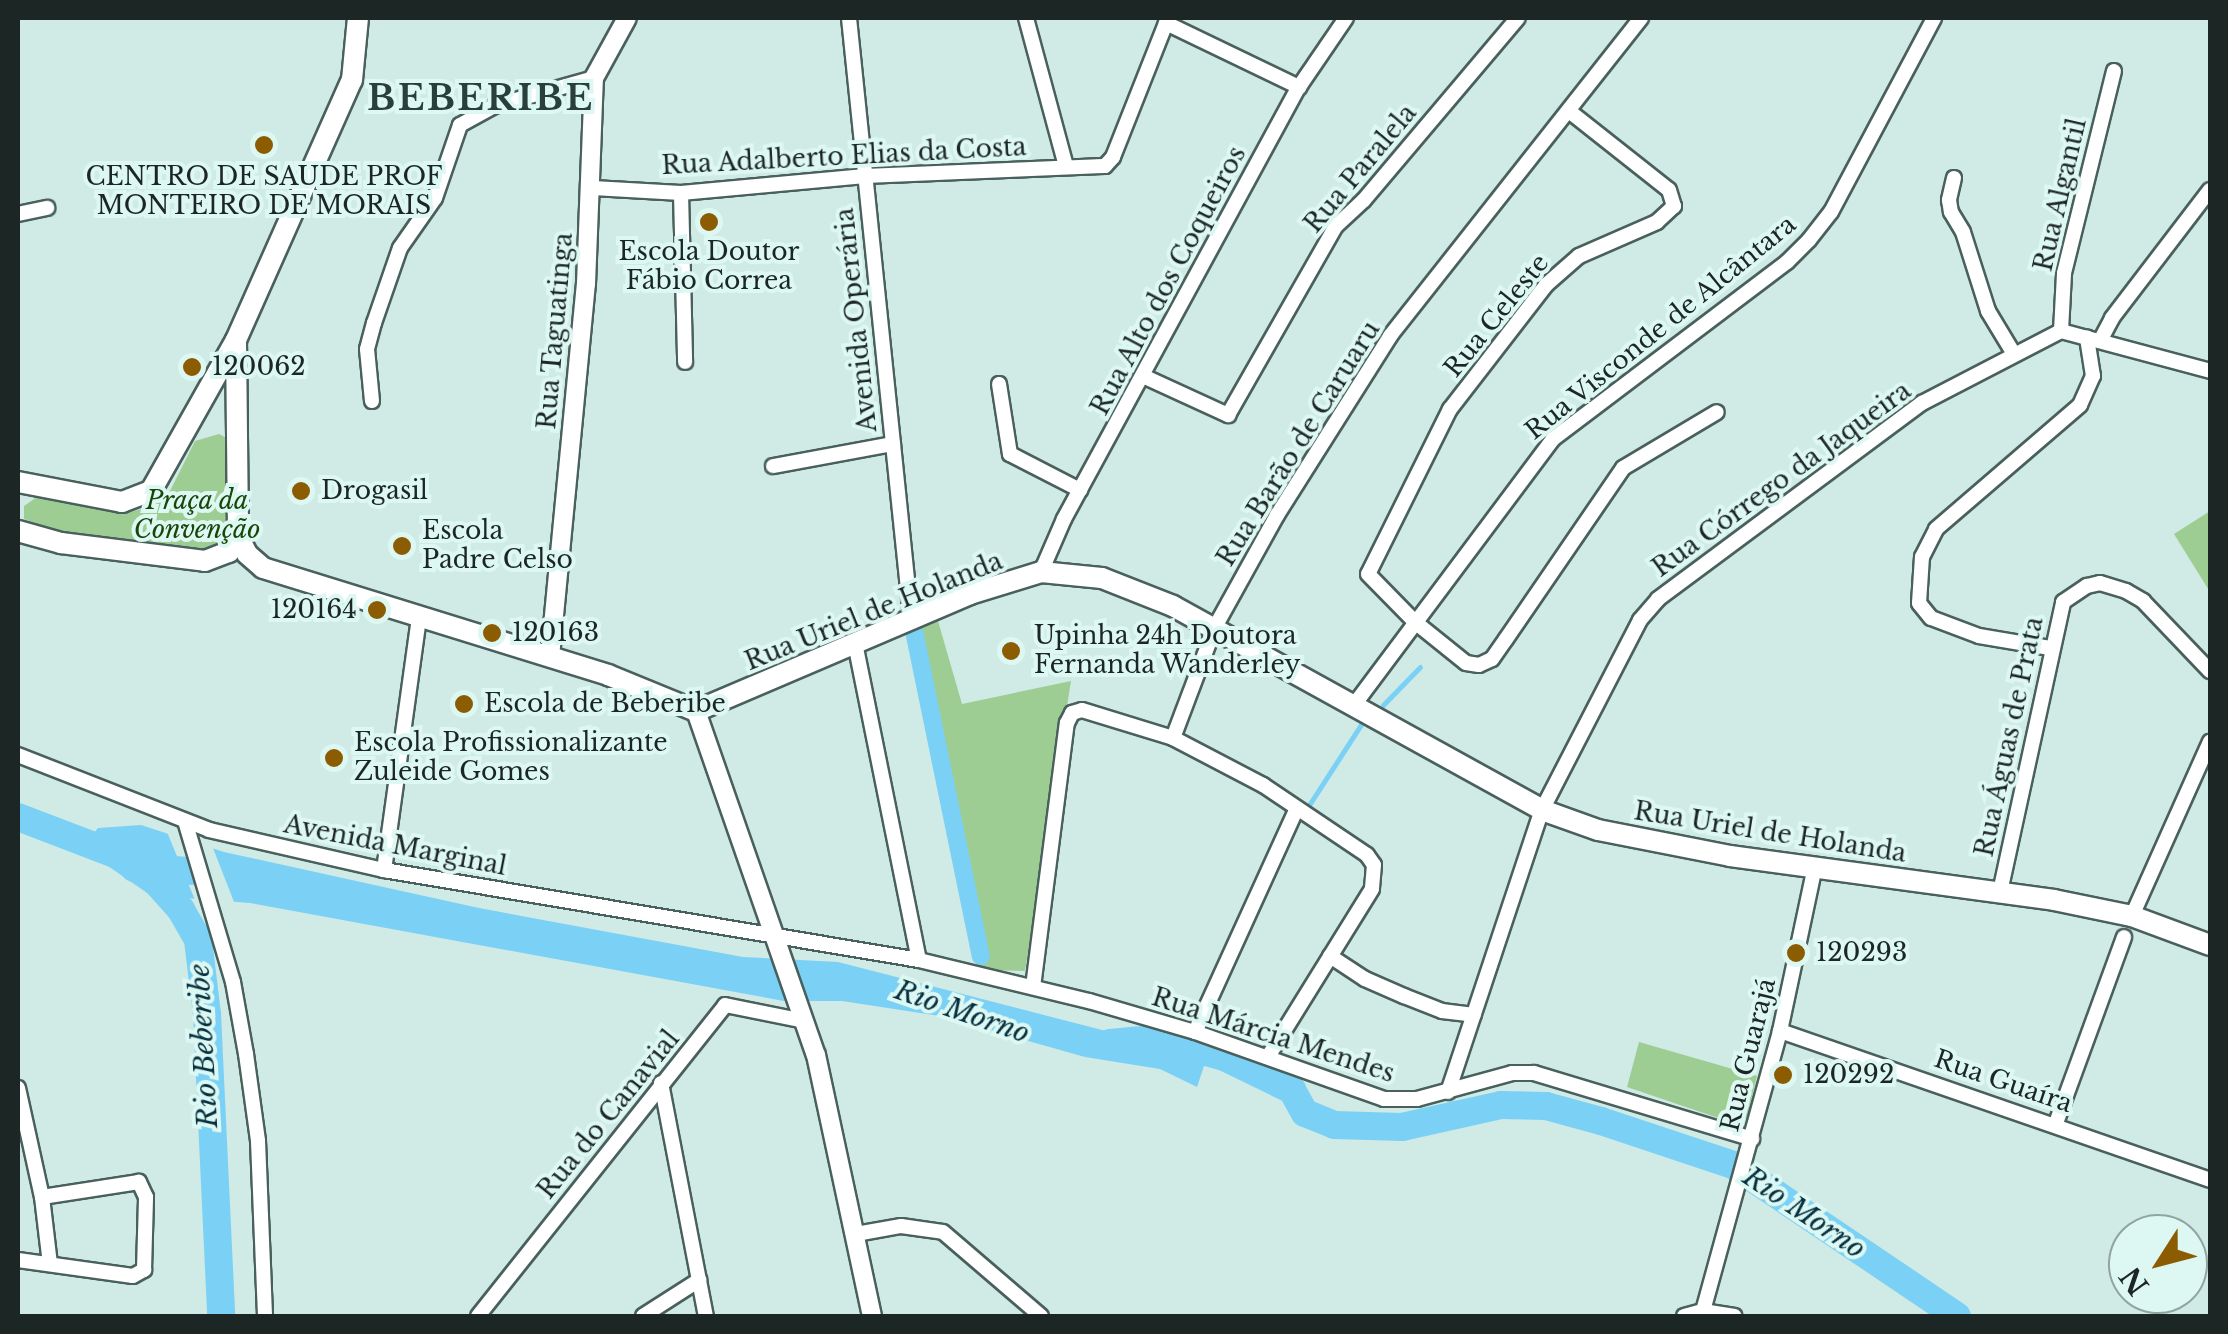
<!DOCTYPE html>
<meta charset="utf-8">
<style>
body{margin:0}
#map{position:relative;width:2228px;height:1334px;overflow:hidden;background:#d0eae5;font-family:"Libre Baskerville",serif}
div>[style]{position:absolute}
[style*='--x']{left:calc(var(--x)*1px);top:calc(var(--y)*1px);width:calc(var(--w)*1px);rotate:calc(var(--a)*1deg)}
.green>*{inset:0;background:#9ecd93}
.water>*{inset:0;background:#7ad1f5}
.pier>*{inset:0;background:#d0eae5}
.stream>*{height:5px;margin:-2.5px;padding:0 2.5px;transform-origin:2.5px;border-radius:2.5px;background:#7ad1f5}
.canal>*{height:18px;margin:-9px;padding:0 9px;transform-origin:9px;border-radius:9px;background:#7ad1f5}
.river>*{height:28px;margin:-14px;padding:0 14px;transform-origin:14px;border-radius:14px;background:#7ad1f5}
.roads{filter:drop-shadow(2px 0 #49605c) drop-shadow(-2px 0 #49605c) drop-shadow(0 2px #49605c) drop-shadow(0 -2px #49605c)}
.minor>*{height:14px;margin:-7px;padding:0 7px;transform-origin:7px;border-radius:7px;background:#fff}
.tertiary>*{height:18px;margin:-9px;padding:0 9px;transform-origin:9px;border-radius:9px;background:#fff}
.secondary>*{height:20px;margin:-10px;padding:0 10px;transform-origin:10px;border-radius:10px;background:#fff}
.dots>*{width:28px;height:28px;translate:-50% -50%;box-sizing:border-box;border:5px solid #ddf8f3;border-radius:50%}
span{translate:-50% -50%;white-space:nowrap;text-align:center;line-height:1.15;-webkit-text-stroke:8px #ddf8f3;paint-order:stroke}
.street-label{font-size:25px;color:#1c2624}
.poi-label{font-size:25px;color:#1c2624}
.left{translate:0 -50%;text-align:left}
.right{translate:-100% -50%;text-align:right}
.park-label{font-size:25px;color:#174609;font-style:italic}
.water-label{font-size:28px;color:#06303f;font-style:italic}
.district-label{font-size:35px;color:#293f3b;font-weight:700;letter-spacing:2.5px}
.frame{position:absolute;inset:0;border:20px solid #1c2624;pointer-events:none}
.north{position:absolute;left:2108px;top:1214px;width:100px;height:100px;box-sizing:border-box;background:#ddf8f3;border:2px solid #90a4a0;border-radius:50%;rotate:234deg;font-size:28px;font-weight:700;line-height:40px;text-align:center;color:#1c2624}
.north::after{content:'';display:block;margin:auto;width:35px;height:45px;background:#8b5c02;clip-path:polygon(50% 0,100% 100%,50% 72%,0 100%)}
</style>
<div id="map">
<div class="green">
<i style="clip-path:polygon(219px 434px,227px 438px,231px 531px,217px 547px,204px 552px,66px 535px,24px 519px,24px 506px,37px 497px,127px 513px,149px 507px,169px 493px,195px 441px)"></i>
<i style="clip-path:polygon(2210px 511px,2210px 592px,2174px 534px)"></i>
<i style="clip-path:polygon(938px 621px,962px 704px,1071px 681px,1025px 971px,979px 970px,911px 633px)"></i>
<i style="clip-path:polygon(1639px 1042px,1757px 1076px,1747px 1117px,1736px 1124px,1627px 1087px)"></i>
</div>
<div class="water">
<i style="clip-path:polygon(141px 825px,224px 852px,479px 908px,743px 957px,838px 962px,1207px 1057px,1197px 1087px,1160px 1069px,1085px 1057px,940px 1016px,842px 1001px,784px 1001px,250px 903px,185px 898px,159px 870px,93px 834px,98px 828px)"></i>
</div>
<div class="pier">
<i style="clip-path:polygon(167px 832px,211px 843px,236px 907px,195px 900px)"></i>
</div>
<div class="stream">
<i style="--x:1383;--y:705;--w:53;--a:-45.8"></i>
<i style="--x:1309;--y:805;--w:98;--a:-57.1"></i>
</div>
<div class="canal">
<i style="--x:914;--y:631;--w:332;--a:78.4"></i>
</div>
<div class="river">
<i style="--x:18;--y:817;--w:104;--a:20.9"></i>
<i style="--x:115;--y:854;--w:50;--a:34.3"></i>
<i style="--x:156;--y:882;--w:38;--a:48"></i>
<i style="--x:181;--y:910;--w:34;--a:60"></i>
<i style="--x:198;--y:940;--w:75;--a:83.1"></i>
<i style="--x:207;--y:1014;--w:302;--a:87.3"></i>
<i style="--x:134;--y:868;--w:57;--a:3"></i>
<i style="--x:1110;--y:1043;--w:43;--a:-5.3"></i>
<i style="--x:1153;--y:1039;--w:38;--a:22"></i>
<i style="--x:1188;--y:1053;--w:15;--a:-8"></i>
<i style="--x:1203;--y:1051;--w:22;--a:16"></i>
<i style="--x:1224;--y:1057;--w:76;--a:25.9"></i>
<i style="--x:1292;--y:1090;--w:26;--a:61"></i>
<i style="--x:1305;--y:1113;--w:31;--a:22"></i>
<i style="--x:1334;--y:1125;--w:68;--a:1.7"></i>
<i style="--x:1402;--y:1127;--w:101;--a:-12.5"></i>
<i style="--x:1501;--y:1105;--w:45;--a:1.3"></i>
<i style="--x:1546;--y:1106;--w:57;--a:15.3"></i>
<i style="--x:1601;--y:1121;--w:139;--a:18.4"></i>
<i style="--x:1733;--y:1165;--w:270;--a:34"></i>
</div>
<div class="roads">
<div class="minor">
<i style="--x:849;--y:18;--w:603;--a:84.1"></i>
<i style="--x:1026;--y:18;--w:153;--a:74.9"></i>
<i style="--x:1166;--y:23;--w:148;--a:25.7"></i>
<i style="--x:1569;--y:111;--w:127;--a:38.3"></i>
<i style="--x:1669;--y:190;--w:17;--a:73"></i>
<i style="--x:1674;--y:206;--w:23;--a:137"></i>
<i style="--x:1657;--y:222;--w:85;--a:156.4"></i>
<i style="--x:1579;--y:256;--w:44;--a:138.7"></i>
<i style="--x:1546;--y:285;--w:157;--a:127.7"></i>
<i style="--x:1450;--y:409;--w:184;--a:116.4"></i>
<i style="--x:1368;--y:574;--w:67;--a:45.6"></i>
<i style="--x:1415;--y:622;--w:65;--a:38.8"></i>
<i style="--x:1466;--y:663;--w:13;--a:9"></i>
<i style="--x:1479;--y:665;--w:14;--a:-25"></i>
<i style="--x:1492;--y:659;--w:24;--a:-55"></i>
<i style="--x:1506;--y:639;--w:207;--a:-55.6"></i>
<i style="--x:1623;--y:468;--w:109;--a:-30.8"></i>
<i style="--x:1954;--y:178;--w:23;--a:103"></i>
<i style="--x:1949;--y:200;--w:12;--a:81"></i>
<i style="--x:1951;--y:212;--w:23;--a:59"></i>
<i style="--x:1963;--y:232;--w:83;--a:72.4"></i>
<i style="--x:1988;--y:311;--w:50;--a:58.8"></i>
<i style="--x:593;--y:188;--w:88;--a:3.3"></i>
<i style="--x:681;--y:193;--w:185;--a:-5.3"></i>
<i style="--x:865;--y:176;--w:240;--a:-2.4"></i>
<i style="--x:1105;--y:166;--w:12;--a:-48"></i>
<i style="--x:1113;--y:157;--w:149;--a:-68.4"></i>
<i style="--x:681;--y:193;--w:169;--a:88.6"></i>
<i style="--x:18;--y:214;--w:30;--a:-12"></i>
<i style="--x:2061;--y:331;--w:58;--a:-87"></i>
<i style="--x:2064;--y:273;--w:208;--a:-76.1"></i>
<i style="--x:2100;--y:341;--w:26;--a:-62"></i>
<i style="--x:2112;--y:318;--w:161;--a:-52.6"></i>
<i style="--x:1143;--y:376;--w:94;--a:24.6"></i>
<i style="--x:1228;--y:415;--w:218;--a:-60.3"></i>
<i style="--x:1336;--y:226;--w:38;--a:-43"></i>
<i style="--x:1364;--y:200;--w:238;--a:-49.8"></i>
<i style="--x:999;--y:384;--w:71;--a:81.1"></i>
<i style="--x:1010;--y:454;--w:79;--a:27.2"></i>
<i style="--x:372;--y:401;--w:52;--a:-95.5"></i>
<i style="--x:367;--y:349;--w:27;--a:-75"></i>
<i style="--x:374;--y:323;--w:79;--a:-70.9"></i>
<i style="--x:400;--y:248;--w:61;--a:-55"></i>
<i style="--x:435;--y:198;--w:77;--a:-71.1"></i>
<i style="--x:460;--y:125;--w:39;--a:-29"></i>
<i style="--x:494;--y:106;--w:104;--a:-15.6"></i>
<i style="--x:773;--y:466;--w:122;--a:-10.4"></i>
<i style="--x:1041;--y:572;--w:58;--a:-66.5"></i>
<i style="--x:1064;--y:519;--w:492;--a:-61.5"></i>
<i style="--x:1299;--y:87;--w:83;--a:-55.7"></i>
<i style="--x:855;--y:643;--w:323;--a:78.6"></i>
<i style="--x:2050;--y:648;--w:72;--a:-170.4"></i>
<i style="--x:1979;--y:636;--w:51;--a:-159.4"></i>
<i style="--x:1931;--y:618;--w:19;--a:-129"></i>
<i style="--x:1919;--y:603;--w:46;--a:-86.3"></i>
<i style="--x:1922;--y:557;--w:31;--a:-63"></i>
<i style="--x:1936;--y:529;--w:190;--a:-40.7"></i>
<i style="--x:2080;--y:405;--w:32;--a:-66"></i>
<i style="--x:2093;--y:376;--w:39;--a:-99"></i>
<i style="--x:1354;--y:705;--w:332;--a:-53.2"></i>
<i style="--x:1553;--y:439;--w:293;--a:-37.1"></i>
<i style="--x:1787;--y:262;--w:31;--a:-45"></i>
<i style="--x:1809;--y:240;--w:36;--a:-52"></i>
<i style="--x:1831;--y:212;--w:220;--a:-62"></i>
<i style="--x:1173;--y:738;--w:119;--a:-69.3"></i>
<i style="--x:1215;--y:627;--w:128;--a:-61"></i>
<i style="--x:1277;--y:515;--w:212;--a:-57.7"></i>
<i style="--x:1390;--y:336;--w:405;--a:-51.7"></i>
<i style="--x:18;--y:755;--w:205;--a:21.4"></i>
<i style="--x:209;--y:830;--w:180;--a:12.9"></i>
<i style="--x:384;--y:870;--w:543;--a:9.55"></i>
<i style="--x:919;--y:960;--w:175;--a:13.6"></i>
<i style="--x:1089;--y:1001;--w:110;--a:16.3"></i>
<i style="--x:1195;--y:1032;--w:201;--a:19.5"></i>
<i style="--x:1384;--y:1099;--w:33;--a:0"></i>
<i style="--x:1417;--y:1099;--w:98;--a:-15.3"></i>
<i style="--x:1512;--y:1073;--w:22;--a:0"></i>
<i style="--x:1534;--y:1073;--w:228;--a:16.8"></i>
<i style="--x:185;--y:821;--w:168;--a:73.4"></i>
<i style="--x:233;--y:982;--w:73;--a:79.8"></i>
<i style="--x:246;--y:1054;--w:88;--a:82.1"></i>
<i style="--x:258;--y:1141;--w:175;--a:87.7"></i>
<i style="--x:384;--y:870;--w:255;--a:-82.1"></i>
<i style="--x:2000;--y:892;--w:297;--a:-77.7"></i>
<i style="--x:2063;--y:602;--w:29;--a:-34"></i>
<i style="--x:2087;--y:586;--w:13;--a:-13"></i>
<i style="--x:2100;--y:583;--w:27;--a:17"></i>
<i style="--x:2126;--y:591;--w:20;--a:30"></i>
<i style="--x:2143;--y:601;--w:97;--a:46.3"></i>
<i style="--x:2132;--y:916;--w:191;--a:-65.9"></i>
<i style="--x:1330;--y:956;--w:42;--a:33.3"></i>
<i style="--x:1365;--y:979;--w:43;--a:23.6"></i>
<i style="--x:1404;--y:996;--w:41;--a:21.5"></i>
<i style="--x:1442;--y:1011;--w:32;--a:7"></i>
<i style="--x:1033;--y:987;--w:266;--a:-82.7"></i>
<i style="--x:1067;--y:723;--w:11;--a:-63"></i>
<i style="--x:1072;--y:713;--w:10;--a:-17"></i>
<i style="--x:1082;--y:710;--w:95;--a:17.1"></i>
<i style="--x:1173;--y:738;--w:102;--a:27.6"></i>
<i style="--x:1263;--y:785;--w:125;--a:33.9"></i>
<i style="--x:1367;--y:855;--w:12;--a:55"></i>
<i style="--x:1374;--y:865;--w:24;--a:95"></i>
<i style="--x:1372;--y:889;--w:198;--a:121.8"></i>
<i style="--x:1780;--y:1031;--w:455;--a:19.1"></i>
<i style="--x:1195;--y:1032;--w:244;--a:-65.5"></i>
<i style="--x:661;--y:1083;--w:237;--a:79.1"></i>
<i style="--x:18;--y:1088;--w:112;--a:77.6"></i>
<i style="--x:42;--y:1197;--w:67;--a:83.2"></i>
<i style="--x:1448;--y:1092;--w:297;--a:-71.6"></i>
<i style="--x:1542;--y:810;--w:214;--a:-62.7"></i>
<i style="--x:1640;--y:620;--w:28;--a:-49"></i>
<i style="--x:1658;--y:599;--w:329;--a:-36.6"></i>
<i style="--x:1922;--y:403;--w:157;--a:-27.4"></i>
<i style="--x:2061;--y:331;--w:154;--a:15"></i>
<i style="--x:2056;--y:1123;--w:198;--a:-69.9"></i>
<i style="--x:856;--y:1234;--w:46;--a:-10.1"></i>
<i style="--x:901;--y:1226;--w:42;--a:8.1"></i>
<i style="--x:943;--y:1232;--w:129;--a:40.6"></i>
<i style="--x:18;--y:1260;--w:116;--a:7.9"></i>
<i style="--x:133;--y:1276;--w:13;--a:-29"></i>
<i style="--x:144;--y:1270;--w:73;--a:-88.4"></i>
<i style="--x:146;--y:1197;--w:17;--a:-115"></i>
<i style="--x:139;--y:1182;--w:98;--a:171.2"></i>
<i style="--x:1703;--y:1311;--w:290;--a:-74.6"></i>
<i style="--x:1780;--y:1031;--w:169;--a:-78"></i>
<i style="--x:478;--y:1316;--w:397;--a:-51.5"></i>
<i style="--x:725;--y:1005;--w:81;--a:11.4"></i>
<i style="--x:643;--y:1316;--w:67;--a:-32.7"></i>
<i style="--x:1684;--y:1316;--w:20;--a:-15"></i>
<i style="--x:1703;--y:1311;--w:32;--a:9"></i>
</div>
<div class="tertiary">
<i style="--x:550;--y:657;--w:375;--a:-84.5"></i>
<i style="--x:586;--y:284;--w:206;--a:-87.8"></i>
<i style="--x:594;--y:78;--w:68;--a:-61.2"></i>
<i style="--x:696;--y:711;--w:364;--a:70.8"></i>
<i style="--x:816;--y:1055;--w:267;--a:77.9"></i>
</div>
<div class="secondary">
<i style="--x:236;--y:340;--w:196;--a:89.4"></i>
<i style="--x:238;--y:536;--w:20;--a:63"></i>
<i style="--x:247;--y:554;--w:21;--a:41"></i>
<i style="--x:263;--y:568;--w:361;--a:17.2"></i>
<i style="--x:608;--y:675;--w:95;--a:22.2"></i>
<i style="--x:696;--y:711;--w:298;--a:-23.1"></i>
<i style="--x:970;--y:594;--w:74;--a:-17.2"></i>
<i style="--x:1041;--y:572;--w:61;--a:5.6"></i>
<i style="--x:1102;--y:578;--w:76;--a:21.5"></i>
<i style="--x:1173;--y:606;--w:422;--a:28.9"></i>
<i style="--x:1542;--y:810;--w:59;--a:19.7"></i>
<i style="--x:1598;--y:830;--w:135;--a:11.1"></i>
<i style="--x:1730;--y:856;--w:327;--a:7.7"></i>
<i style="--x:2054;--y:900;--w:80;--a:11.6"></i>
<i style="--x:2132;--y:916;--w:83;--a:20.4"></i>
<i style="--x:18;--y:482;--w:106;--a:10.9"></i>
<i style="--x:122;--y:502;--w:31;--a:-21"></i>
<i style="--x:151;--y:491;--w:173;--a:-60.6"></i>
<i style="--x:236;--y:340;--w:285;--a:-66"></i>
<i style="--x:352;--y:80;--w:62;--a:-84.5"></i>
<i style="--x:18;--y:531;--w:45;--a:15.6"></i>
<i style="--x:61;--y:543;--w:145;--a:7.1"></i>
<i style="--x:205;--y:561;--w:26;--a:-21"></i>
<i style="--x:229;--y:552;--w:18;--a:-61"></i>
</div>
</div>
<div class="dots">
<i style="left:264px;top:145px;background:#8b5c02"></i>
<i style="left:709px;top:222px;background:#8b5c02"></i>
<i style="left:192px;top:367px;background:#8b5c02"></i>
<i style="left:301px;top:491px;background:#8b5c02"></i>
<i style="left:402px;top:546px;background:#8b5c02"></i>
<i style="left:377px;top:610px;background:#8b5c02"></i>
<i style="left:492px;top:633px;background:#8b5c02"></i>
<i style="left:1011px;top:651px;background:#8b5c02"></i>
<i style="left:464px;top:704px;background:#8b5c02"></i>
<i style="left:334px;top:758px;background:#8b5c02"></i>
<i style="left:1796px;top:953px;background:#8b5c02"></i>
<i style="left:1783px;top:1075px;background:#8b5c02"></i>
</div>
<div class="street-label">
<span style="left:844px;top:157px;rotate:-3deg">Rua Adalberto Elias da Costa</span>
<span style="left:1361px;top:169px;rotate:-50deg">Rua Paralela</span>
<span style="left:2061px;top:195px;rotate:-77deg">Rua Algantil</span>
<span style="left:1169px;top:281px;rotate:-62deg">Rua Alto dos Coqueiros</span>
<span style="left:1497px;top:316px;rotate:-51deg">Rua Celeste</span>
<span style="left:857px;top:320px;rotate:-96deg">Avenida Operária</span>
<span style="left:1661px;top:328px;rotate:-39deg">Rua Visconde de Alcântara</span>
<span style="left:556px;top:331px;rotate:-85deg">Rua Taguatinga</span>
<span style="left:1299px;top:444px;rotate:-58deg">Rua Barão de Caruaru</span>
<span style="left:1782px;top:480px;rotate:-36deg">Rua Córrego da Jaqueira</span>
<span style="left:874px;top:612px;rotate:-22deg">Rua Uriel de Holanda</span>
<span style="left:2010px;top:737px;rotate:-78deg">Rua Águas de Prata</span>
<span style="left:1770px;top:833px;rotate:9deg">Rua Uriel de Holanda</span>
<span style="left:395px;top:846px;rotate:11deg">Avenida Marginal</span>
<span style="left:1273px;top:1036px;rotate:18deg">Rua Márcia Mendes</span>
<span style="left:1749px;top:1055px;rotate:-76deg">Rua Guarajá</span>
<span style="left:2003px;top:1082px;rotate:19deg">Rua Guaíra</span>
<span style="left:609px;top:1115px;rotate:-51deg">Rua do Canavial</span>
</div>
<div class="poi-label">
<span style="left:264px;top:192px">CENTRO DE SAUDE PROF<br>MONTEIRO DE MORAIS</span>
<span style="left:709px;top:267px">Escola Doutor<br>Fábio Correa</span>
<span class="left" style="left:212px;top:367px">120062</span>
<span class="left" style="left:321px;top:491px">Drogasil</span>
<span class="left" style="left:422px;top:546px">Escola<br>Padre Celso</span>
<span class="right" style="left:357px;top:610px">120164</span>
<span class="left" style="left:512px;top:633px">120163</span>
<span class="left" style="left:1034px;top:651px">Upinha 24h Doutora<br>Fernanda Wanderley</span>
<span class="left" style="left:484px;top:704px">Escola de Beberibe</span>
<span class="left" style="left:354px;top:758px">Escola Profissionalizante<br>Zuleide Gomes</span>
<span class="left" style="left:1816px;top:953px">120293</span>
<span class="left" style="left:1803px;top:1075px">120292</span>
</div>
<div class="park-label">
<span style="left:197px;top:516px">Praça da<br>Convenção</span>
</div>
<div class="water-label">
<span style="left:962px;top:1012px;rotate:19deg">Rio Morno</span>
<span style="left:204px;top:1046px;rotate:-93deg">Rio Beberibe</span>
<span style="left:1804px;top:1213px;rotate:34deg">Rio Morno</span>
</div>
<div class="district-label">
<span style="left:481px;top:98px">BEBERIBE</span>
</div>
<div class="frame"></div>
<div class="north">N</div>
</div>
